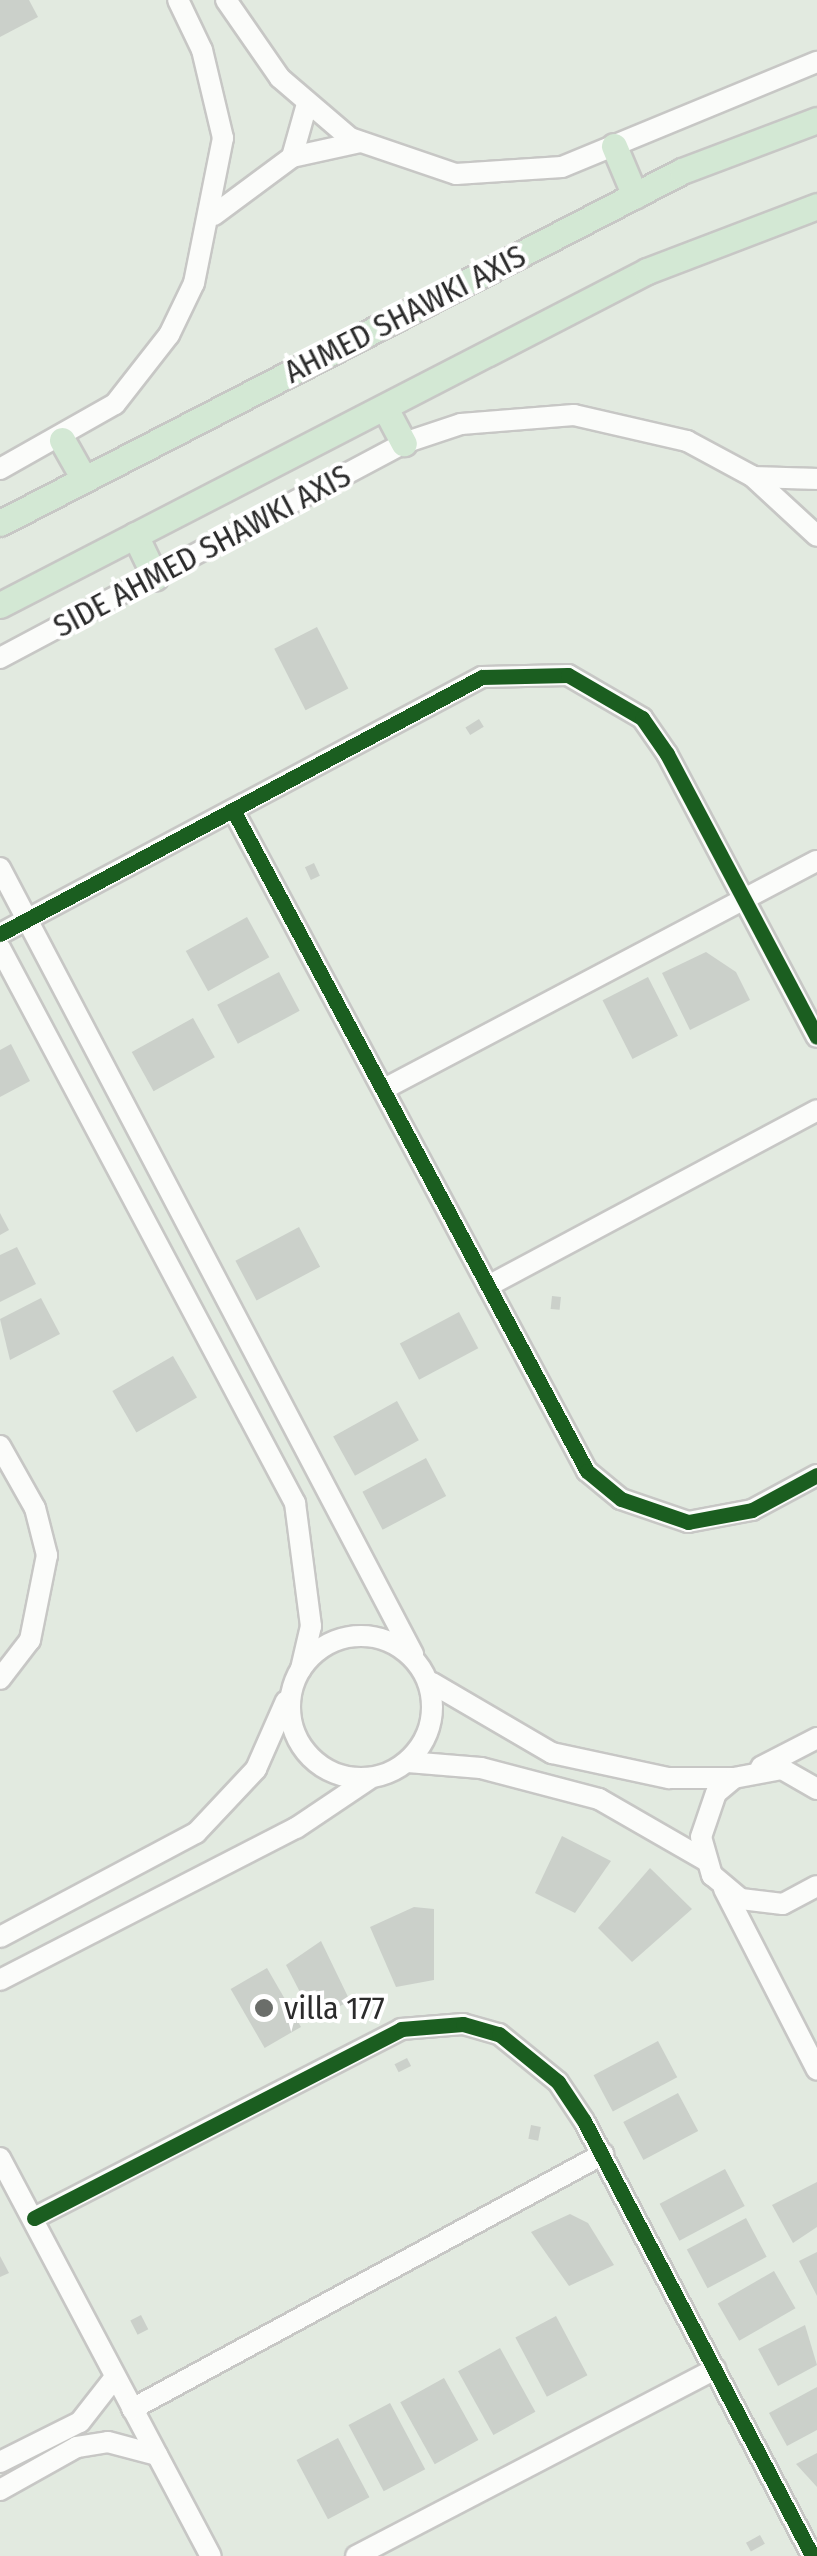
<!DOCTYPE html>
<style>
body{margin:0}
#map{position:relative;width:817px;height:2556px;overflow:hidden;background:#e2eae0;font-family:"Fira Sans Condensed",sans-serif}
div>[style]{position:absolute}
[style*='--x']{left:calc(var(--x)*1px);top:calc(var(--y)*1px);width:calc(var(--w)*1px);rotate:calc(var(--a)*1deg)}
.building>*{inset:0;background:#cbd0ca;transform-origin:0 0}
.roads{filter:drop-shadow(2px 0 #c7c7c5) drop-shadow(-2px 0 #c7c7c5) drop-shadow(0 2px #c7c7c5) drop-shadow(0 -2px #c7c7c5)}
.minor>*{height:20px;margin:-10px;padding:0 10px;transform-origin:10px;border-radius:10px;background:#fbfcfa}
.minor>.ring{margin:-10px;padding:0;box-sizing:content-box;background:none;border:20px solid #fbfcfa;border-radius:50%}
.major>*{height:25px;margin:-12.5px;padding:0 12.5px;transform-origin:12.5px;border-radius:12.5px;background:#d3e8d4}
.cycleway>*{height:15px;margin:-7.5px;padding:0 7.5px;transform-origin:7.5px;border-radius:7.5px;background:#1b5e20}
.dots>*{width:28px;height:28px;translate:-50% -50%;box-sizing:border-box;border:5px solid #fff;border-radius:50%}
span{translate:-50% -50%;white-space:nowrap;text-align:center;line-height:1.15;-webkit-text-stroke:8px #fff;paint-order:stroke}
.street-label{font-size:32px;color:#2b2b2b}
.poi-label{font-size:32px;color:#2b2b2b}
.left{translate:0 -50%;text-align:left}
</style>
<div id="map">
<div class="building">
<i style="clip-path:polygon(0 0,29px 0,38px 17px,0 37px)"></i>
<i style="left:317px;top:627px;width:69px;height:48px;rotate:63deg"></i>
<i style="left:479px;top:719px;width:9px;height:16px;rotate:58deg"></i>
<i style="left:314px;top:863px;width:14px;height:10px;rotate:65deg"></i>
<i style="left:247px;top:917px;width:46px;height:70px;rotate:61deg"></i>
<i style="clip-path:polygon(706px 952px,736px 972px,750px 1000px,690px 1030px,662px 973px)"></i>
<i style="left:279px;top:972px;width:44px;height:70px;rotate:62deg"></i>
<i style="left:648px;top:977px;width:66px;height:51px;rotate:63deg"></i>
<i style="left:193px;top:1018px;width:45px;height:70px;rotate:61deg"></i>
<i style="clip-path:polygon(11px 1044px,30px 1081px,0 1097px,0 1050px)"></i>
<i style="clip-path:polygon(0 1213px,9px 1230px,0 1235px)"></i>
<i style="left:299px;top:1227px;width:45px;height:72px;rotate:62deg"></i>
<i style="clip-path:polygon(17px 1247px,36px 1284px,0 1302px,0 1255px)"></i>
<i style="left:552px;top:1296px;width:9px;height:13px;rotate:6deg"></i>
<i style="clip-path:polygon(41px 1298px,60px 1334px,10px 1360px,0 1319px)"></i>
<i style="left:459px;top:1312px;width:41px;height:67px;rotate:62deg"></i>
<i style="left:173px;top:1356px;width:48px;height:70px;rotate:60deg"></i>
<i style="left:397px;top:1401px;width:45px;height:73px;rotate:61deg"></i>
<i style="left:426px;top:1458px;width:43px;height:72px;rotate:62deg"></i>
<i style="clip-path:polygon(562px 1836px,611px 1861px,575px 1913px,535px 1893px)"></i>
<i style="clip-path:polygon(650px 1868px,692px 1909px,632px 1962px,598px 1928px)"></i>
<i style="clip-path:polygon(414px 1907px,434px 1909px,434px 1980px,396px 1987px,370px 1927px)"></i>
<i style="clip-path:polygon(321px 1941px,350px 2001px,338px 2007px,302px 1996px,286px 1965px)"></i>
<i style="left:267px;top:1968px;width:68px;height:42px;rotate:60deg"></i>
<i style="left:658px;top:2041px;width:41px;height:73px;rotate:62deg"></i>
<i style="left:407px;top:2058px;width:9px;height:14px;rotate:63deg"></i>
<i style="left:678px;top:2093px;width:43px;height:62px;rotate:62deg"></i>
<i style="left:531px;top:2125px;width:10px;height:14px;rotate:11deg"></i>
<i style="left:725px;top:2169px;width:42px;height:74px;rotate:62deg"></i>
<i style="clip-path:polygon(817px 2182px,817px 2227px,793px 2243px,772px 2205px)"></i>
<i style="clip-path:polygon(570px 2214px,588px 2223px,614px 2265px,569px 2286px,531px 2232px)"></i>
<i style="left:746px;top:2218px;width:44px;height:67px;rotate:62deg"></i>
<i style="clip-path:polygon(817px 2252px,817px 2296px,799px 2261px)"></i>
<i style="clip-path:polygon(0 2256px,9px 2273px,0 2277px)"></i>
<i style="left:774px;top:2271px;width:43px;height:65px;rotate:60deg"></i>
<i style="left:141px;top:2315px;width:16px;height:12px;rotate:63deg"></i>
<i style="left:556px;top:2316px;width:67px;height:46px;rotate:62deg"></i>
<i style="clip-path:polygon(805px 2325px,817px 2365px,778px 2386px,758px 2349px)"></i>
<i style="left:500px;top:2348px;width:73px;height:48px;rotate:61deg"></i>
<i style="left:444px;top:2378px;width:71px;height:50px;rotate:61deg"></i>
<i style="clip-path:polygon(817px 2387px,817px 2430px,787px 2446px,769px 2413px)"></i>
<i style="left:390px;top:2403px;width:75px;height:47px;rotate:62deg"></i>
<i style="left:338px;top:2438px;width:67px;height:47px;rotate:62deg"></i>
<i style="clip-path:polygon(817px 2453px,817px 2487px,796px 2464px)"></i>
<i style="left:760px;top:2535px;width:10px;height:16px;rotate:61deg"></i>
</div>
<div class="roads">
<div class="minor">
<i style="--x:226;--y:0;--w:95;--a:55.3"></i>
<i style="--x:280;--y:78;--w:92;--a:40.6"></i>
<i style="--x:350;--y:138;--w:112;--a:18.8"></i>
<i style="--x:456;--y:174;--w:106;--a:-3.8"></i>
<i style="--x:562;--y:167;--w:276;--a:-22.4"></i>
<i style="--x:292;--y:157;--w:55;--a:-74.2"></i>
<i style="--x:214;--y:215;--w:97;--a:-36.6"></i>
<i style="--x:292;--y:157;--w:70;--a:-12.4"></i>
<i style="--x:0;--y:469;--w:132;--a:-29.5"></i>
<i style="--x:115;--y:404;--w:88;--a:-52"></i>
<i style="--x:169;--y:335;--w:58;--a:-64.3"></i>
<i style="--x:194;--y:283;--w:148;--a:-78.7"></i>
<i style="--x:223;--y:138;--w:90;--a:-103.4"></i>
<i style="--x:202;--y:50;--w:55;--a:-115.6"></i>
<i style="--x:754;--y:477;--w:63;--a:1.8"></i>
<i style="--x:0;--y:658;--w:458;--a:-28"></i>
<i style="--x:404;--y:443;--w:60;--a:-18.4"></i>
<i style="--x:461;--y:424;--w:113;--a:-4.6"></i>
<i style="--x:574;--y:415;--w:116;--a:13"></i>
<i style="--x:687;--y:441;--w:74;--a:28.3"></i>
<i style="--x:752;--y:476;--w:88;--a:42.7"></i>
<i style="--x:233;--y:810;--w:750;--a:61.83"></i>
<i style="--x:587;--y:1471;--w:44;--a:39.5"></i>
<i style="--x:621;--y:1499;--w:71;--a:18.9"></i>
<i style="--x:688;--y:1522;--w:65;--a:-10.6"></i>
<i style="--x:752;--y:1510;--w:74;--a:-28.3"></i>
<i style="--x:0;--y:868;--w:888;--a:62.28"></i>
<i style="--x:0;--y:934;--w:546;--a:-28.07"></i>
<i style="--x:482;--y:677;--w:86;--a:-1.3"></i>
<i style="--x:568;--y:675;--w:86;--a:30.2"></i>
<i style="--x:642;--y:718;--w:44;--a:55.2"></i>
<i style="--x:667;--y:754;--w:320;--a:62.1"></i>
<i style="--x:0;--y:948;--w:629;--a:62.01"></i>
<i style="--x:295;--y:1503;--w:124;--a:82.6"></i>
<i style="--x:311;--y:1626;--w:44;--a:103.1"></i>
<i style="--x:384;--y:1089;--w:489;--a:-27.8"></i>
<i style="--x:488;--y:1286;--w:373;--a:-28.1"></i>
<i style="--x:0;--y:1446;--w:71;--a:60.6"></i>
<i style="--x:35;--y:1508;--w:49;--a:75.7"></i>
<i style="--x:47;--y:1555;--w:87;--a:101.3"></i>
<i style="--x:30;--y:1640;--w:49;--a:127.6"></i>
<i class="ring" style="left:290px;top:1636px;width:122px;height:122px"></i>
<i style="--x:432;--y:1683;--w:139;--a:30.3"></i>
<i style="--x:552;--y:1753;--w:120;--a:12.1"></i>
<i style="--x:669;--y:1778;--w:65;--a:0"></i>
<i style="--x:408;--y:1762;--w:73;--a:4.7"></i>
<i style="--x:481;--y:1768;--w:122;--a:14.7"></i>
<i style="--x:599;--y:1799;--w:122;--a:29.9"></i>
<i style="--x:761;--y:1767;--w:63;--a:-27.4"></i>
<i style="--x:817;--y:1789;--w:40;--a:-150.3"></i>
<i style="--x:782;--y:1769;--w:49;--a:169.4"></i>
<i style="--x:734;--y:1778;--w:23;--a:140"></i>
<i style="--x:716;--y:1793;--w:46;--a:108.8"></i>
<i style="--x:701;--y:1837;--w:40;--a:74"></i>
<i style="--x:712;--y:1875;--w:38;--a:40"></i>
<i style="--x:741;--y:1899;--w:42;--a:6.8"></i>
<i style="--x:783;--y:1904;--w:38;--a:-28"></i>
<i style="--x:724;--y:1889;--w:203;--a:62.8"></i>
<i style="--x:0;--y:1937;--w:222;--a:-28"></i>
<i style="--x:196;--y:1833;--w:88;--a:-46.8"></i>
<i style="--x:256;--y:1769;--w:74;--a:-66.2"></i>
<i style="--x:0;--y:1980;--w:333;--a:-27.2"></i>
<i style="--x:296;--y:1828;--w:88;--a:-33.9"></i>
<i style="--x:0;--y:2158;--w:450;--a:62.1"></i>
<i style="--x:34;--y:2218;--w:413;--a:-27.2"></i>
<i style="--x:401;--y:2029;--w:62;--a:-4.6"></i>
<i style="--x:463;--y:2024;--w:37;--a:16"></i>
<i style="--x:499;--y:2034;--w:76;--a:39.1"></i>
<i style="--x:558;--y:2082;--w:47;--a:56.3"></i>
<i style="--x:584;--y:2121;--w:491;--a:62.3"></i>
<i style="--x:132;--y:2409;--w:536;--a:-28.43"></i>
<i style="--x:0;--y:2462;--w:89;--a:-26.6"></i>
<i style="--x:80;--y:2422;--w:57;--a:-52.1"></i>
<i style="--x:0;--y:2490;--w:88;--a:-29.2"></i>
<i style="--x:77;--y:2447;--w:31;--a:-9"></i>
<i style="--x:108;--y:2442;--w:51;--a:14.9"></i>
<i style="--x:356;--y:2556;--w:405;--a:-27.5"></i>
</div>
<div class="major">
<i style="--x:614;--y:146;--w:54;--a:67.2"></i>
<i style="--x:385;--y:408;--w:40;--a:62"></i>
<i style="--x:62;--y:440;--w:45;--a:60.6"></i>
<i style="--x:0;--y:523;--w:767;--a:-27.3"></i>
<i style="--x:682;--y:171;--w:144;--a:-20.7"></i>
<i style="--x:135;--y:535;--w:47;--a:64.5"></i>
<i style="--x:0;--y:605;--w:728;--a:-27.3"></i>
<i style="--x:647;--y:271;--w:182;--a:-20.9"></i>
</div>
</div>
<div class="cycleway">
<i style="--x:233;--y:810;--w:750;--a:61.83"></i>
<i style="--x:587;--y:1471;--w:44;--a:39.5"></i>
<i style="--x:621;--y:1499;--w:71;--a:18.9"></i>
<i style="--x:688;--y:1522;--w:65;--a:-10.6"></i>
<i style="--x:752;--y:1510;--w:74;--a:-28.3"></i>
<i style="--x:0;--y:934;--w:546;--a:-28.07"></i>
<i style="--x:482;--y:677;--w:86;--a:-1.3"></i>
<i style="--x:568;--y:675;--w:86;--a:30.2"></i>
<i style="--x:642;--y:718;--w:44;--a:55.2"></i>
<i style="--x:667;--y:754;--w:320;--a:62.1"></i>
<i style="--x:34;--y:2218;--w:413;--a:-27.2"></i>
<i style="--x:401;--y:2029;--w:62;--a:-4.6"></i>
<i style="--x:463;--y:2024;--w:37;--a:16"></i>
<i style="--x:499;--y:2034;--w:76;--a:39.1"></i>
<i style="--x:558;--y:2082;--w:47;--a:56.3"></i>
<i style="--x:584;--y:2121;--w:491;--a:62.3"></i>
</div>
<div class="dots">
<i style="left:264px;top:2008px;background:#6b6e6a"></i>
</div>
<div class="street-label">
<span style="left:405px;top:314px;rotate:-27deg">AHMED SHAWKI AXIS</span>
<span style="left:202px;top:551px;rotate:-28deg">SIDE AHMED SHAWKI AXIS</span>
</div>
<div class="poi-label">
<span class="left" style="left:284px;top:2008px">villa 177</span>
</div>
</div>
